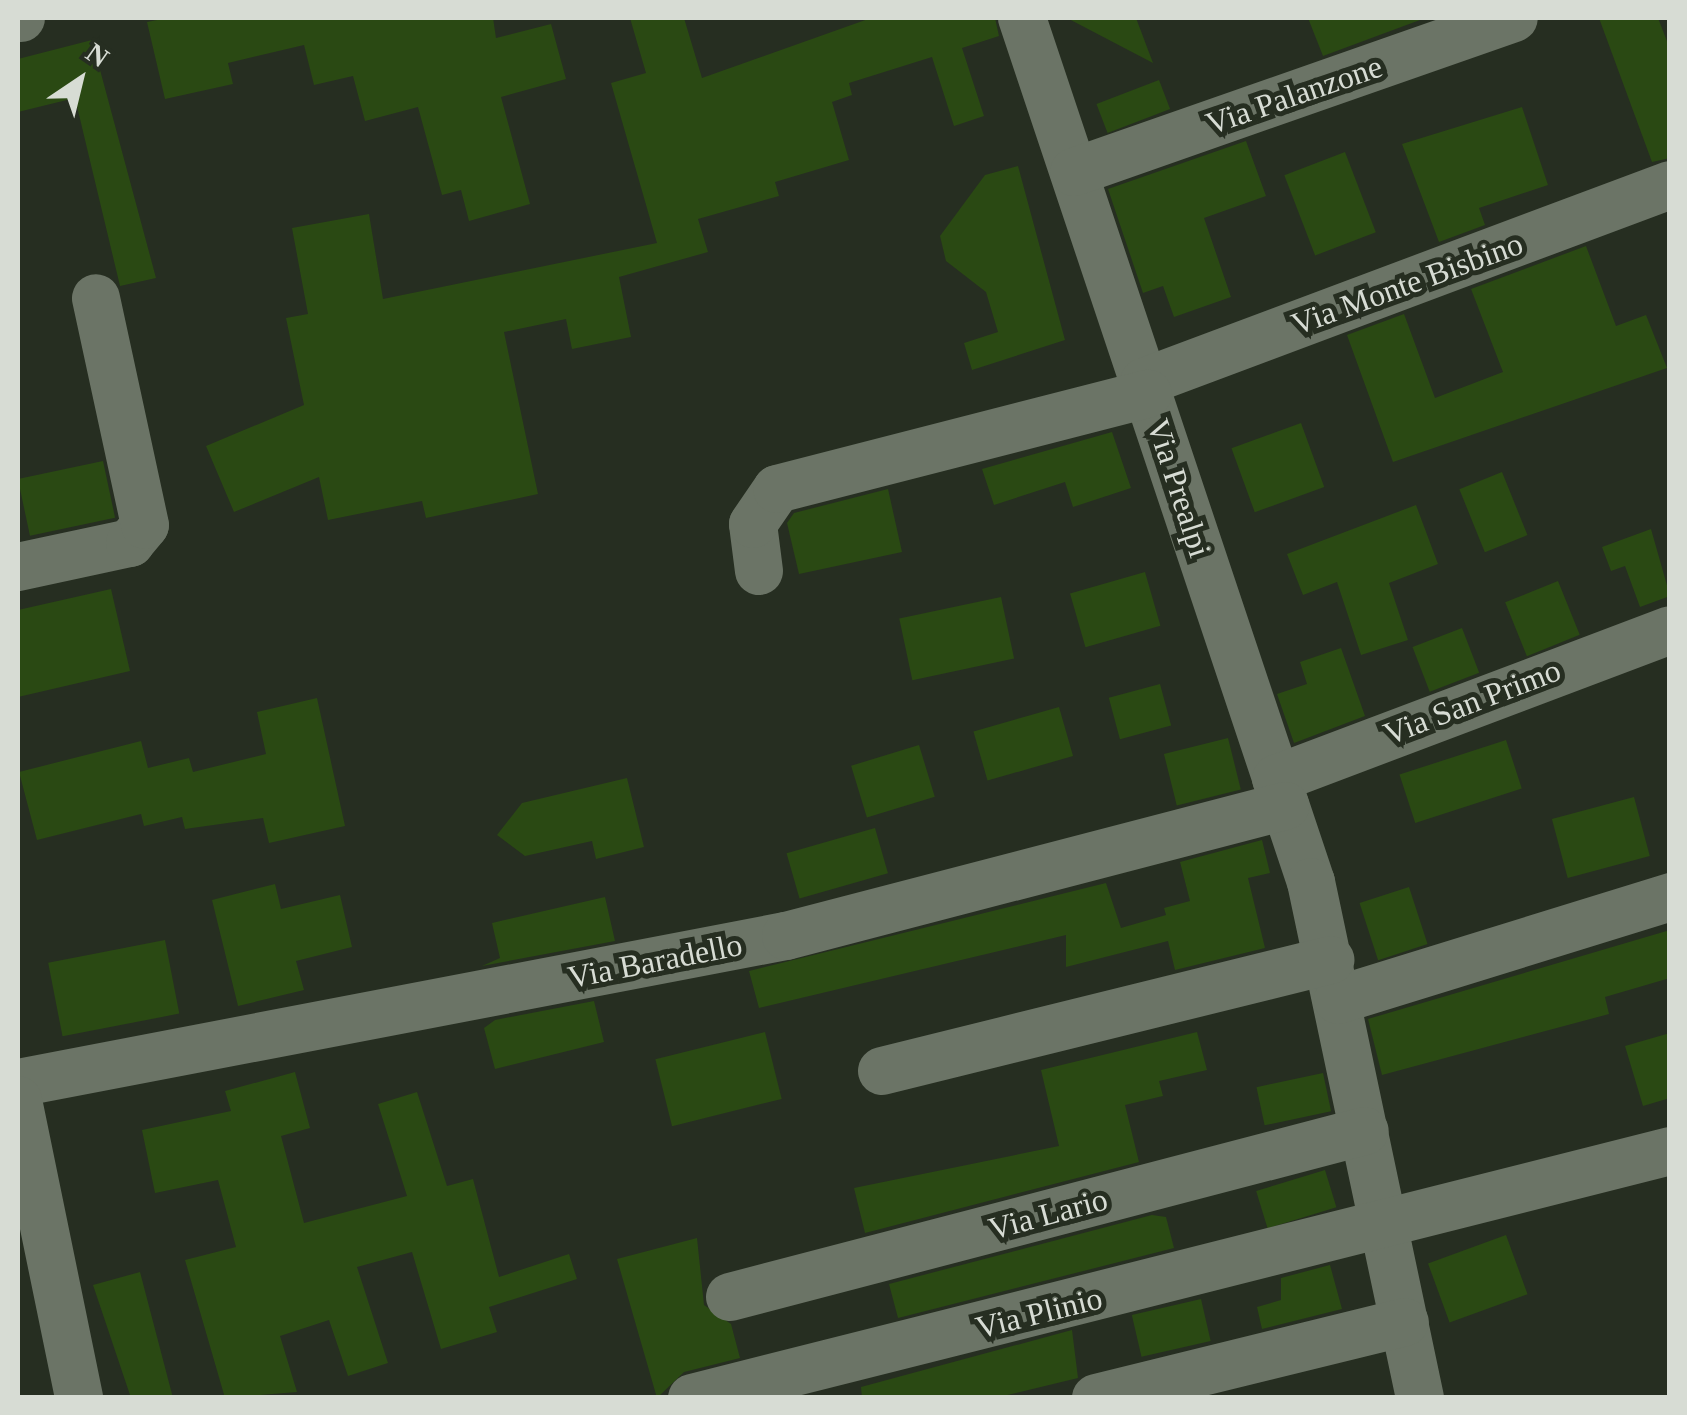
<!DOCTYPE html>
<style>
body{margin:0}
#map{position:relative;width:1687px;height:1415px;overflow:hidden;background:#262e21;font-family:Georgia,serif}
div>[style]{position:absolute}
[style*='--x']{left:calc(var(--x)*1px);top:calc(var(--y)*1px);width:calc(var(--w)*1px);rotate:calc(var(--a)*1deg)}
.building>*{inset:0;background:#2a4913;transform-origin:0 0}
.minor>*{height:48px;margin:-24px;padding:0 24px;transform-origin:24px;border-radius:24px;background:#6b7466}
span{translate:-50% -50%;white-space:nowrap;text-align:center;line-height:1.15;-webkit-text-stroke:10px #262e21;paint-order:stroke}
.street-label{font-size:32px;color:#d7dcd4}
.frame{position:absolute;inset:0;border:20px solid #d7dcd4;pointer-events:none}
.north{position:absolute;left:30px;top:30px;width:100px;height:100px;-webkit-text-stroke:8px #262e21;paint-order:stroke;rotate:35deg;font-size:28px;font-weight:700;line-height:40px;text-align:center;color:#d7dcd4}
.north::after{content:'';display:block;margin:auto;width:35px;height:45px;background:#d7dcd4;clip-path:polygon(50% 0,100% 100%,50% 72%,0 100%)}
</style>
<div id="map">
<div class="building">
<i style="clip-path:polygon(167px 18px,493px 18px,496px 38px,551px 24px,566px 79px,501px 97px,530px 204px,469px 221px,461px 190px,442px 195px,418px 107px,365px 121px,353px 76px,314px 85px,304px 45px,228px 63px,233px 84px,165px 99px,147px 22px)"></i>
<i style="clip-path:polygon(630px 18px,684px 18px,702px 78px,871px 18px,995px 18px,999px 36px,962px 48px,984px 116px,954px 126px,932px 57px,849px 83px,852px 95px,832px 102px,849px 160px,775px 182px,779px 196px,698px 219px,708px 252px,619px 277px,631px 337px,572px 349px,566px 319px,504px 332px,538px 494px,426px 518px,422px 501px,328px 520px,319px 477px,234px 512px,206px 446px,304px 405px,286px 318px,308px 314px,292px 228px,369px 214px,383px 299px,657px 243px,611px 83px,646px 73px)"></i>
<i style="clip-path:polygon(1067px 18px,1136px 18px,1153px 63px)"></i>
<i style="clip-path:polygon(1308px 18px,1420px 18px,1420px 20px,1323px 56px)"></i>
<i style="clip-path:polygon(1599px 18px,1658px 18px,1670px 49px,1670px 158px,1652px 162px)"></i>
<i style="clip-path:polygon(92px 40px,156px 278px,120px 286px,75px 98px,18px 112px,18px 59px)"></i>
<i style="left:1159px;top:80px;width:31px;height:67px;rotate:69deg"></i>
<i style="clip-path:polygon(1522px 107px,1548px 185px,1479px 208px,1485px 225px,1439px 242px,1402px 144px)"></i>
<i style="clip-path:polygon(1246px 141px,1266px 196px,1204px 218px,1231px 297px,1174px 317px,1163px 286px,1143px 293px,1108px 189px)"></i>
<i style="left:1345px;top:152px;width:86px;height:65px;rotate:69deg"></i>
<i style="clip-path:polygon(1018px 166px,1065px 340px,972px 370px,964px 343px,998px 332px,986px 292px,946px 261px,940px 236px,985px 175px)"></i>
<i style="clip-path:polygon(1586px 246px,1616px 326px,1646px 315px,1667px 368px,1393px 462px,1347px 335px,1404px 314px,1435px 398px,1503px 372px,1471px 289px)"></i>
<i style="left:1301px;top:423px;width:68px;height:74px;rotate:70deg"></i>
<i style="clip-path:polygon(1112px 432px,1131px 488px,1073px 507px,1065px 482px,994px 505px,982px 469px)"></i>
<i style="left:103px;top:461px;width:58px;height:87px;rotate:78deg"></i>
<i style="left:1502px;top:472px;width:68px;height:46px;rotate:68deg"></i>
<i style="clip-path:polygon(888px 489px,902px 552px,799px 574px,787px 523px,794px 513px)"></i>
<i style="clip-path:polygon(1416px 505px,1438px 564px,1389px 583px,1408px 640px,1361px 655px,1337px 582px,1303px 595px,1287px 554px)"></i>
<i style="clip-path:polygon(1651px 529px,1670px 596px,1640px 607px,1625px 566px,1611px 571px,1602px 547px)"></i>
<i style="left:1145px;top:572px;width:56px;height:78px;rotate:74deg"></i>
<i style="left:1558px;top:581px;width:58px;height:57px;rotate:68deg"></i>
<i style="clip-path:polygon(111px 589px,130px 671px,18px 697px,18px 610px)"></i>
<i style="left:1001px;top:597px;width:63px;height:104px;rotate:78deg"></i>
<i style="left:1462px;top:628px;width:48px;height:53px;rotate:69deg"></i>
<i style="clip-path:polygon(1341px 648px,1365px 716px,1294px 743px,1277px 694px,1307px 684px,1300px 662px)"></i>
<i style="left:1160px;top:684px;width:43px;height:53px;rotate:75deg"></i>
<i style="clip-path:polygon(317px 698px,345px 826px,269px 843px,263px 818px,185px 829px,182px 817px,144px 826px,141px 814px,37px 840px,19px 772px,141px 741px,148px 768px,189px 758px,193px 772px,266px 754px,257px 712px)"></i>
<i style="left:1059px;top:707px;width:51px;height:89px;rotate:74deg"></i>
<i style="left:1228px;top:738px;width:53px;height:66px;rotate:76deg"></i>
<i style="left:1506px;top:740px;width:51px;height:112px;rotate:72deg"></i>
<i style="left:919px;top:745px;width:54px;height:71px;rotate:73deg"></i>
<i style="clip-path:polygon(627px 778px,644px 847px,596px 859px,592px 841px,525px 856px,497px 835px,522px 803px)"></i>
<i style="left:1634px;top:797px;width:61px;height:85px;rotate:75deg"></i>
<i style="left:875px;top:828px;width:47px;height:92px;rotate:74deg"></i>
<i style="clip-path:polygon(1262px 840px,1270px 873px,1248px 878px,1265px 948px,1175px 970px,1168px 941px,1066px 967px,1066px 935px,759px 1008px,749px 971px,1106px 883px,1121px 928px,1166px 915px,1164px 908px,1190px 901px,1180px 862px)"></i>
<i style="clip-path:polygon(275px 884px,281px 909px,340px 895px,352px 947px,296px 961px,304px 990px,238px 1006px,212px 900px)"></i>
<i style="left:1409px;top:887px;width:60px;height:52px;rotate:72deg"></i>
<i style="clip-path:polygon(605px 897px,615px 941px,482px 966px,500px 958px,492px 923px)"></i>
<i style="clip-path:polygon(1670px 930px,1670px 978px,1605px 997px,1609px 1014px,1382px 1075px,1368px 1019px)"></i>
<i style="left:165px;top:940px;width:75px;height:119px;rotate:79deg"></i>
<i style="clip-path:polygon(594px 1001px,604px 1042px,495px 1069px,484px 1028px,495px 1020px)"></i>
<i style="left:765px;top:1032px;width:69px;height:113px;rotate:76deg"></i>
<i style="clip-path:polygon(1197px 1032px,1207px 1070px,1159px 1081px,1163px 1096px,1125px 1105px,1139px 1162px,865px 1233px,854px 1188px,1059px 1146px,1041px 1070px)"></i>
<i style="clip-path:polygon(1670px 1033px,1670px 1098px,1643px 1106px,1625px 1046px)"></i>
<i style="clip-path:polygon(295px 1072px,310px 1128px,281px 1136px,304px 1223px,407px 1196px,378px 1104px,417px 1092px,447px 1186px,473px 1179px,499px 1277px,569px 1254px,577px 1279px,489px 1307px,497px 1332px,441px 1349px,412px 1252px,357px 1267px,388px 1363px,348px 1376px,329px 1320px,280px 1336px,297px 1392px,225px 1398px,185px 1260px,236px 1247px,218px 1180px,155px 1193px,142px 1130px,231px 1111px,225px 1091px)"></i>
<i style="left:1323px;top:1073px;width:39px;height:68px;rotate:78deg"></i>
<i style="left:1325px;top:1170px;width:39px;height:72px;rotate:73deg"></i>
<i style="clip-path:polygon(1152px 1215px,1166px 1217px,1174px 1248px,898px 1318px,889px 1284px)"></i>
<i style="left:1506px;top:1235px;width:63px;height:83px;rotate:70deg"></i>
<i style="clip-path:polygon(697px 1238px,704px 1305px,731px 1324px,740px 1358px,684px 1372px,657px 1398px,617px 1259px)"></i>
<i style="clip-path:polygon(1330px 1265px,1342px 1309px,1262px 1329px,1257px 1307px,1281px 1300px,1281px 1278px)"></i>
<i style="clip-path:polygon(140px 1272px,173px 1398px,131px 1398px,93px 1285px)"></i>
<i style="left:1201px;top:1299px;width:43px;height:71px;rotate:77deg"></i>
<i style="clip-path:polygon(1072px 1330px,1078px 1378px,995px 1398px,862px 1398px,861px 1387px)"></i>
</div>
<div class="minor">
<i style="--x:18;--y:18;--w:3;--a:0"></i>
<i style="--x:1022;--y:18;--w:911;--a:71.51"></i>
<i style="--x:1311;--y:882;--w:527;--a:78.07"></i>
<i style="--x:1074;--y:172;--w:466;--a:-19.3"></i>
<i style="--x:1144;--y:382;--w:562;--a:-20.53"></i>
<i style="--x:18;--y:567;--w:115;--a:-12.1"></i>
<i style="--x:130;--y:543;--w:23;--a:-50"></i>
<i style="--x:145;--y:525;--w:232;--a:-102.2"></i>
<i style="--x:759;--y:571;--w:47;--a:-97.3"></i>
<i style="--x:753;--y:524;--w:42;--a:-55.6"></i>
<i style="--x:777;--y:489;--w:383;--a:-14.4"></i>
<i style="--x:1276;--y:779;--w:421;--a:-20.7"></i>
<i style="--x:1338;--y:1000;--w:348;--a:-17.2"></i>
<i style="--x:882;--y:1071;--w:462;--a:-13.9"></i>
<i style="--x:18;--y:1083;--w:782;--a:-10.84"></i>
<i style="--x:786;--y:936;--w:516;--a:-14.6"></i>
<i style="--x:18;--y:1100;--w:304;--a:78.4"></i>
<i style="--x:730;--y:1297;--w:656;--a:-14.65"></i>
<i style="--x:692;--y:1398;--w:1009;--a:-14.17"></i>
<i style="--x:1096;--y:1398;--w:318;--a:-13.8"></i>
</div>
<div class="street-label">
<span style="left:1294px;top:95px;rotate:-19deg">Via Palanzone</span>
<span style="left:1407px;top:284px;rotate:-20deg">Via Monte Bisbino</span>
<span style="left:1179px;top:488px;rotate:72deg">Via Prealpi</span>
<span style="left:1472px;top:702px;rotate:-21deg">Via San Primo</span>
<span style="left:655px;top:961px;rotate:-11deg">Via Baradello</span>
<span style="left:1048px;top:1214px;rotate:-15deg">Via Lario</span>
<span style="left:1039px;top:1313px;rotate:-14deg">Via Plinio</span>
</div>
<div class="frame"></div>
<div class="north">N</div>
</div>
